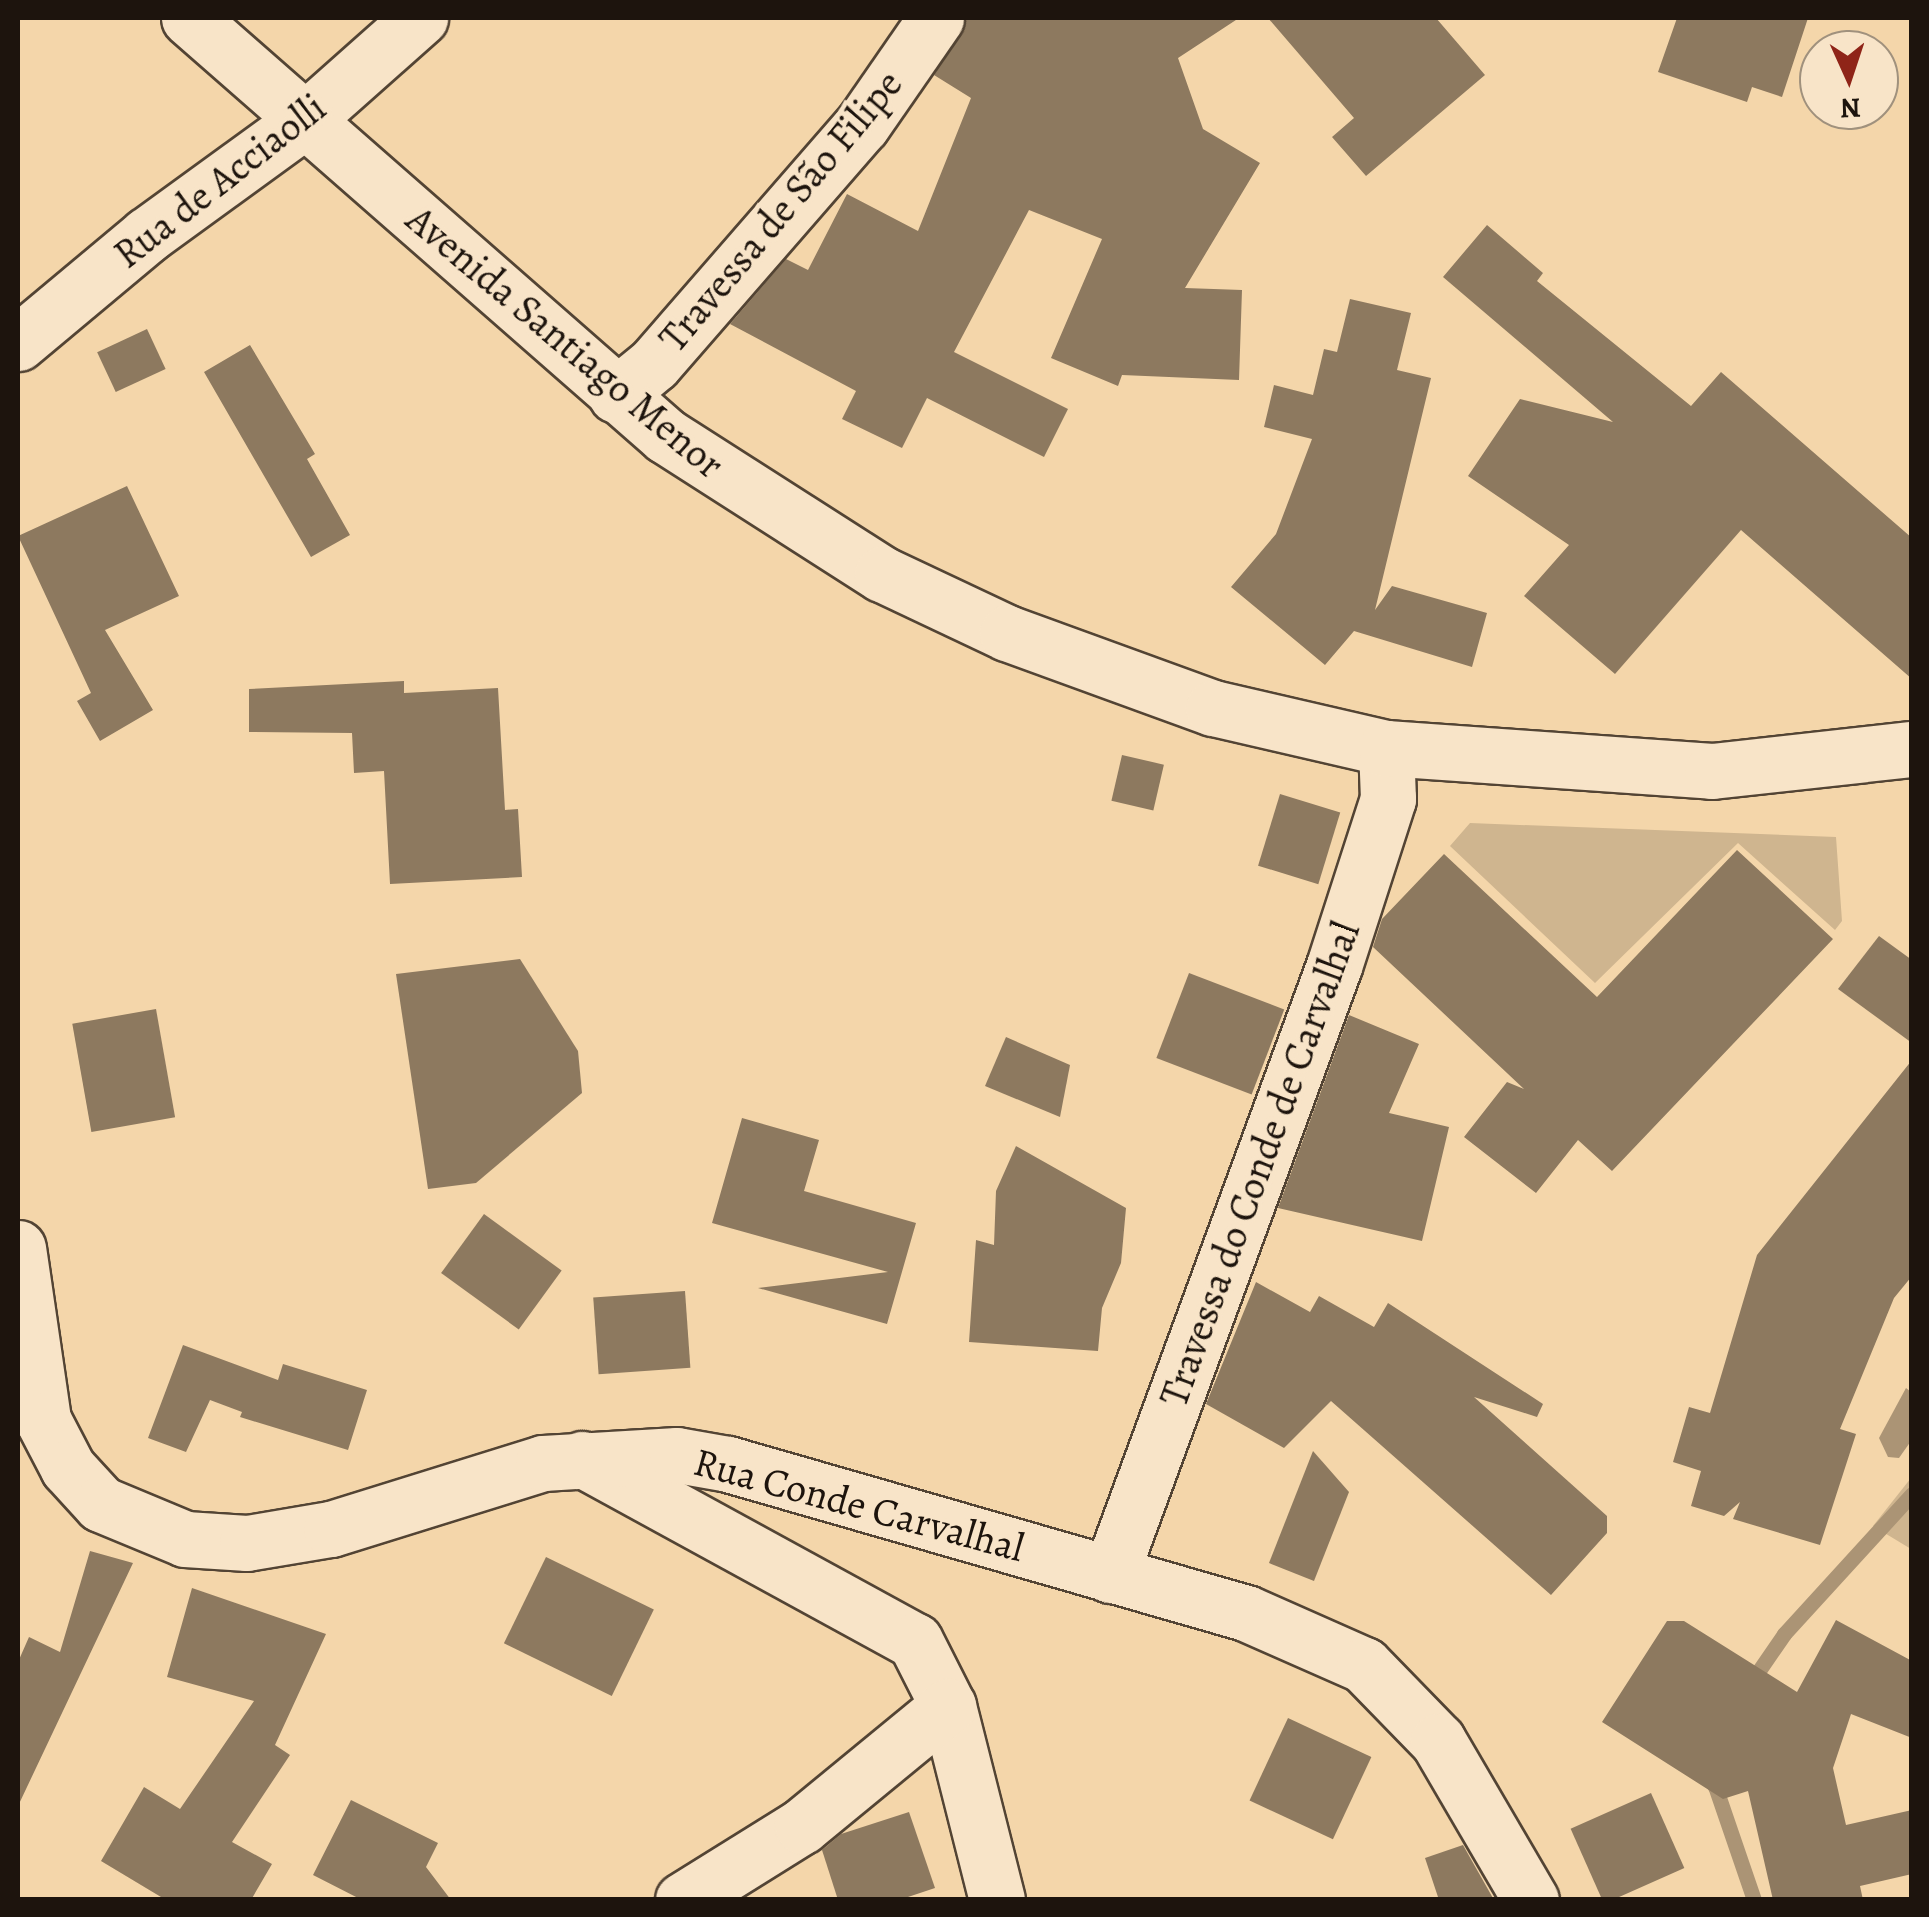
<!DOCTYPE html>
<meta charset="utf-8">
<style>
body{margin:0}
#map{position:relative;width:1929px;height:1917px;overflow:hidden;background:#f4d6aa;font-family:Alegreya,serif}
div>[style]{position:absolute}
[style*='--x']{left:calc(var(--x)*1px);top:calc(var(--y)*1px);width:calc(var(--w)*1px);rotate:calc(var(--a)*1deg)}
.green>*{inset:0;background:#cfb58f}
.water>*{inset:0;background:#ab9475}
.stream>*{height:15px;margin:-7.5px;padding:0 7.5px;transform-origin:7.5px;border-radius:7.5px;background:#ab9475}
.building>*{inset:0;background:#8d795f;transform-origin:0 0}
.roads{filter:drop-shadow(2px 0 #534434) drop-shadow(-2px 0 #534434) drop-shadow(0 2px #534434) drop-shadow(0 -2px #534434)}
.minor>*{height:55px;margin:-27.5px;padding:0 27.5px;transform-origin:27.5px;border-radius:27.5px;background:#f8e4c8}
.tertiary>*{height:55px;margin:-27.5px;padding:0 27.5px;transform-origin:27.5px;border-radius:27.5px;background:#f8e4c8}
.secondary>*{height:55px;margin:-27.5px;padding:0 27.5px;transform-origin:27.5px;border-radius:27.5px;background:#f8e4c8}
span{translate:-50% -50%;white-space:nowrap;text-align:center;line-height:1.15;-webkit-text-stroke:9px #f8e4c8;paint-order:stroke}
.street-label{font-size:40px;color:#1d140d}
.frame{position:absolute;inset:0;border:20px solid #1d140d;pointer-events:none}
.north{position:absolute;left:1799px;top:30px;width:100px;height:100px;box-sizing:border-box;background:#f8e4c8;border:2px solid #a0917d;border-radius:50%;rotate:177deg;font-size:28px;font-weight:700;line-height:40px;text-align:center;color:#1d140d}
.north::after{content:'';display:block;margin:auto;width:35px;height:45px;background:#8f2418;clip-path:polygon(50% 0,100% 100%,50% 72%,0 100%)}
</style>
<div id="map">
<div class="green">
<i style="clip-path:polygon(1470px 823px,1836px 837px,1842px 921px,1835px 930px,1738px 843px,1595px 983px,1450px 846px)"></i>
<i style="clip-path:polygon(1911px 1478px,1911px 1549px,1873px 1526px)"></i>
</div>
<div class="water">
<i style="clip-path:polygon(1906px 1388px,1911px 1392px,1911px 1441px,1899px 1458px,1888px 1457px,1879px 1438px)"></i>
</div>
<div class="stream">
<i style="--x:1749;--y:1685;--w:62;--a:-55.5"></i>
<i style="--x:1784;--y:1634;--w:190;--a:-47.6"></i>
<i style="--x:1718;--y:1778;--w:9;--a:111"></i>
<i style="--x:1715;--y:1786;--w:120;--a:71.1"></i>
</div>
<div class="building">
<i style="clip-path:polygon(967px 18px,1239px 18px,1178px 58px,1203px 129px,1260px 163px,1185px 288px,1242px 290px,1239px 380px,1122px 375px,1118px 386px,1051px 358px,1102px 239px,1029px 210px,954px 352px,1068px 409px,1044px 457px,927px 398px,902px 448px,842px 419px,856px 391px,730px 324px,786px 259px,808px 270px,847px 194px,918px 231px,971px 98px,934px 75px)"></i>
<i style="clip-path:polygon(1268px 18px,1436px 18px,1485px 75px,1366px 176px,1332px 137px,1354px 118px)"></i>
<i style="clip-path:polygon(1677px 18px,1808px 18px,1782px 97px,1752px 87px,1747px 102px,1658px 72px)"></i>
<i style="clip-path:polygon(1487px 225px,1543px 273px,1537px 281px,1691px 406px,1721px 372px,1912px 538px,1912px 679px,1741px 530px,1615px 674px,1524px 596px,1569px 545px,1468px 476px,1520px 399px,1613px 422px,1443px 277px)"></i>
<i style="clip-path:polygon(1350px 299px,1411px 313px,1397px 370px,1431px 378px,1375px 610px,1392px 586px,1487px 613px,1472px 667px,1354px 631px,1325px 665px,1231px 587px,1276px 534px,1312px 439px,1264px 427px,1274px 385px,1313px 395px,1324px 349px,1337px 352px)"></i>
<i style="left:147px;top:329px;width:44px;height:55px;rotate:65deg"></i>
<i style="clip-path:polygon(250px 345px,315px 454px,307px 459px,350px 535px,311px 557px,204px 372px)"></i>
<i style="clip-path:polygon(127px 486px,179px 596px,105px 630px,153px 710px,100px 741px,77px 701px,91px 693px,18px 536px)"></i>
<i style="clip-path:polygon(404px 681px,404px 693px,498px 688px,505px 810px,518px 809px,522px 877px,390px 884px,384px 771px,354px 773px,352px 733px,249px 732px,249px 689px)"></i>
<i style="left:1122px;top:755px;width:43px;height:47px;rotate:13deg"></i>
<i style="left:1280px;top:794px;width:63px;height:75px;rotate:17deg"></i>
<i style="clip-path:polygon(1737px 850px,1833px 939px,1612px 1171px,1578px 1140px,1536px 1193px,1464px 1137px,1507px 1082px,1524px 1089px,1373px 947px,1382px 919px,1444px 854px,1597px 997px)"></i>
<i style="clip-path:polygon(1879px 936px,1912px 960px,1912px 1043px,1838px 989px)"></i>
<i style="clip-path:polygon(520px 959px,578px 1051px,582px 1093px,476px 1183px,428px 1189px,396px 974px)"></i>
<i style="left:1189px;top:973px;width:102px;height:91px;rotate:21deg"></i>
<i style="left:156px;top:1009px;width:110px;height:85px;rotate:80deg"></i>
<i style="clip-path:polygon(1349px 1015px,1419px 1044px,1389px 1113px,1449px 1127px,1422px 1241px,1278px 1208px)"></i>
<i style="clip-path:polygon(1006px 1037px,1070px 1065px,1060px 1117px,985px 1086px)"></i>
<i style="clip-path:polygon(1912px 1060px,1912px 1276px,1894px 1298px,1840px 1429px,1856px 1434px,1820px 1545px,1733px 1519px,1740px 1502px,1724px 1516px,1691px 1506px,1701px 1471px,1673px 1462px,1689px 1407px,1710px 1413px,1757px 1255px)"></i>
<i style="clip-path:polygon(742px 1118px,819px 1140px,804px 1191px,916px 1223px,887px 1324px,758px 1288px,888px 1272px,712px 1223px)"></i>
<i style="clip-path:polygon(1016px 1146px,1126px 1208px,1121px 1263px,1102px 1308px,1098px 1351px,969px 1342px,976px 1240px,994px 1245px,996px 1191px)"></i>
<i style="left:484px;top:1214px;width:96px;height:73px;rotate:36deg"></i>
<i style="clip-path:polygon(1256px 1282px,1310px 1312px,1319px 1296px,1374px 1327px,1388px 1303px,1543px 1404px,1537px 1417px,1474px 1397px,1607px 1516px,1607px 1533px,1551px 1595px,1331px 1401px,1284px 1448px,1206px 1404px)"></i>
<i style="left:685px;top:1291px;width:77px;height:92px;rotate:86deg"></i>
<i style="clip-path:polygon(183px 1345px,278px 1380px,283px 1364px,367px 1390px,348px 1450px,240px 1417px,242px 1412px,210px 1400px,186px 1452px,148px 1438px)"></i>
<i style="clip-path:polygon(1313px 1451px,1349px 1492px,1314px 1581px,1269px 1563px)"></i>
<i style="clip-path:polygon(90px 1551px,133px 1563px,18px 1806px,18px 1662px,29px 1637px,60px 1652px)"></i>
<i style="left:546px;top:1557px;width:120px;height:96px;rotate:26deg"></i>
<i style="clip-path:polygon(192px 1588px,326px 1634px,275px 1745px,290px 1755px,232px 1842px,272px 1864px,251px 1900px,166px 1900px,101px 1861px,144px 1787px,180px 1809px,254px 1701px,167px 1677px)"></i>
<i style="clip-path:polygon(1836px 1620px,1912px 1661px,1912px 1738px,1851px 1714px,1833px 1768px,1846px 1825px,1912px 1810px,1912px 1874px,1860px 1886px,1863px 1900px,1773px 1900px,1748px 1791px,1723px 1799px,1602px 1722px,1667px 1621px,1684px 1621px,1797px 1692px)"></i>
<i style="left:1288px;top:1718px;width:92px;height:91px;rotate:25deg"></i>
<i style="left:1651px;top:1793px;width:82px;height:88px;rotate:66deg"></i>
<i style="clip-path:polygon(351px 1800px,438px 1843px,426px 1867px,451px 1900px,362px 1900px,313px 1875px)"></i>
<i style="clip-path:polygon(909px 1812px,935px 1888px,899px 1900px,838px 1900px,822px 1850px,841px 1834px)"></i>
<i style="clip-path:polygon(1463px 1845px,1494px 1900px,1439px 1900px,1425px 1858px)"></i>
</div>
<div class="roads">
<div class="minor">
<i style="--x:18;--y:343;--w:168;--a:-39.9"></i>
<i style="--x:147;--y:235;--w:195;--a:-36"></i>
<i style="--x:305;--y:120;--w:154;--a:-41.6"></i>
<i style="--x:616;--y:395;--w:49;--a:-39.2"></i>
<i style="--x:654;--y:364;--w:317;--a:-49"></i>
<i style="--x:862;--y:125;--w:130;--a:-55.3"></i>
<i style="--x:582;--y:1459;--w:379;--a:28.7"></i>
<i style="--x:915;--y:1641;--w:73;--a:63.1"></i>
<i style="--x:948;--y:1706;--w:200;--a:75.8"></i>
<i style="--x:1110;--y:1575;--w:649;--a:-69.81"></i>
<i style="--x:1334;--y:966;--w:176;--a:-72.1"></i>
<i style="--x:1388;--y:799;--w:51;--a:-92.2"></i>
<i style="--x:683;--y:1900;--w:140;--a:-31.9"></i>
<i style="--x:802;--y:1826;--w:189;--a:-39.4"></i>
</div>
<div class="tertiary">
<i style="--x:18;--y:1248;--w:174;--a:81.7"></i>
<i style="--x:43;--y:1420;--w:54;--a:62.5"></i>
<i style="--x:68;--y:1468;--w:49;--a:47.5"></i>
<i style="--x:101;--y:1504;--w:91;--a:22.6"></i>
<i style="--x:185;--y:1539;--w:62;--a:3.7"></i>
<i style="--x:247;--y:1543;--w:85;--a:-9.5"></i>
<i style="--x:331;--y:1529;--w:222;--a:-17.3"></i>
<i style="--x:543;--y:1463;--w:134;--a:-3.4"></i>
<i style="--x:677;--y:1455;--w:52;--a:10"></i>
<i style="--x:728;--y:1464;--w:539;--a:16.05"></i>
<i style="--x:1246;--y:1613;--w:129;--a:23.8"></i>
<i style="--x:1364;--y:1665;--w:106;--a:45.8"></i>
<i style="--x:1438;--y:1741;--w:184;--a:59.7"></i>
</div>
<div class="secondary">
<i style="--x:189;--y:18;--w:634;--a:41.23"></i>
<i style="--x:666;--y:436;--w:256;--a:32.6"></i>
<i style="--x:882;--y:574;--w:138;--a:25.3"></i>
<i style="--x:1007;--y:633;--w:219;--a:20"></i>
<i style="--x:1213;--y:708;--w:178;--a:13"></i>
<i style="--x:1386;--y:748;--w:327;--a:4"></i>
<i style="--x:1712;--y:771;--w:201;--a:-6.3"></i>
</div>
</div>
<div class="street-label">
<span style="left:220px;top:181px;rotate:-38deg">Rua de Acciaolli</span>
<span style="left:781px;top:211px;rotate:-50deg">Travessa de São Filipe</span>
<span style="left:565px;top:342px;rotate:40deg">Avenida Santiago Menor</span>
<span style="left:1260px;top:1164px;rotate:-70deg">Travessa do Conde de Carvalhal</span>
<span style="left:859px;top:1505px;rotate:15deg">Rua Conde Carvalhal</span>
</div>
<div class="frame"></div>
<div class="north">N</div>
</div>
